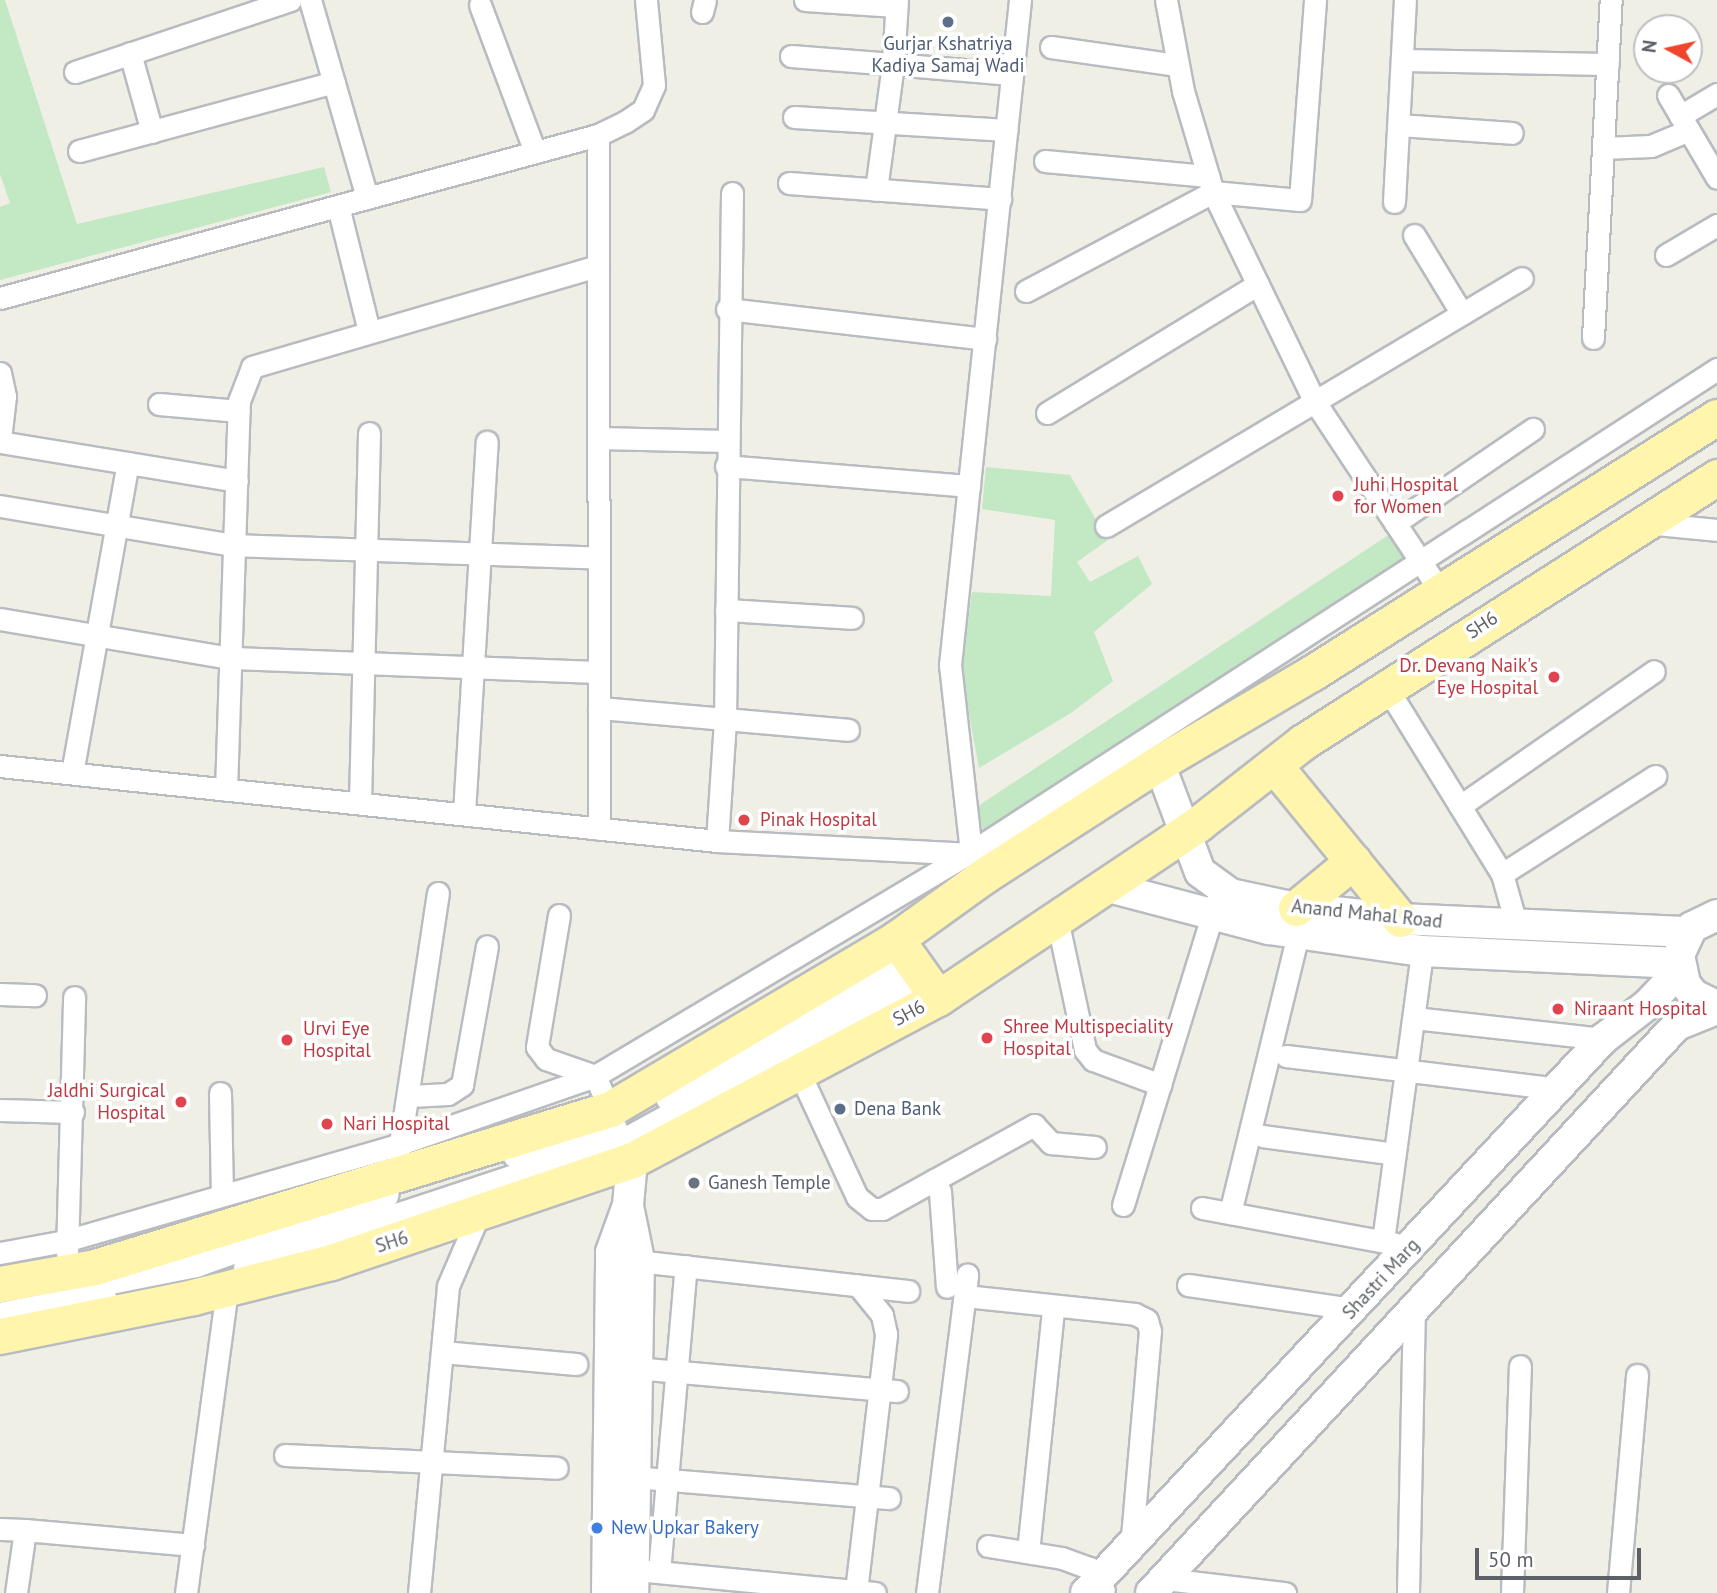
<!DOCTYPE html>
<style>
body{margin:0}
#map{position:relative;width:1717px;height:1593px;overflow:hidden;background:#f0efe6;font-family:"PT Sans",sans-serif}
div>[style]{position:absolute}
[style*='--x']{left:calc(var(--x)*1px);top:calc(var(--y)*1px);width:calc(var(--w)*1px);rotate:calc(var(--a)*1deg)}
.green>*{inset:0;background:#c2e8c4}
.roads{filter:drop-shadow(2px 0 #b8bbc0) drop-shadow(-2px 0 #b8bbc0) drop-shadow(0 2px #b8bbc0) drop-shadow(0 -2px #b8bbc0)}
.street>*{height:21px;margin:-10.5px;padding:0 10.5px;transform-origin:10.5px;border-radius:10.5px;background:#fff}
.secondary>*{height:30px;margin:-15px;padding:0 15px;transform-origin:15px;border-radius:15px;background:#fff}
.primary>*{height:35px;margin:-17.5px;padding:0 17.5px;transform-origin:17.5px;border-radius:17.5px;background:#fff5ac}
.dots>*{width:19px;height:19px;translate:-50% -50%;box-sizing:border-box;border:4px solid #fff;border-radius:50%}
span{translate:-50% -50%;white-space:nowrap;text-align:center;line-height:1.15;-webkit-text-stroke:7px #fff;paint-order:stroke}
.service-label{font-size:19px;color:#4e5e75}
.left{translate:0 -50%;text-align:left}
.health-label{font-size:19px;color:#be3a42}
.right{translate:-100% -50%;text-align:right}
.street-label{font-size:19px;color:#5d6167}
.worship-label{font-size:19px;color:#5b616d}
.shop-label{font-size:19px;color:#366cbe}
.north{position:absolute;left:1633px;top:14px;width:70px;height:70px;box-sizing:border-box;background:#fff;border:2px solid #bec0c2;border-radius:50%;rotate:278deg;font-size:19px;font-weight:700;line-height:28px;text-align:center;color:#5d6167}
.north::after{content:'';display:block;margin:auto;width:24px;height:32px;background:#f0452d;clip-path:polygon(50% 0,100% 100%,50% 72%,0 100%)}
.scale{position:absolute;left:1475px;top:1548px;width:166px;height:32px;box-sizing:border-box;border:4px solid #5d6167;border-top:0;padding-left:9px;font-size:21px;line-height:24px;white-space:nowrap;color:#5d6167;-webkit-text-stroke:5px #fff;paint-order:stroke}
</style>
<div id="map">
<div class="green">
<i style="clip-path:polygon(0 0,5px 0,77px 224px,324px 167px,331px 192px,0 280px,0 207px,10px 203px,0 174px)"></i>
<i style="clip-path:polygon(986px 467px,1070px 475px,1108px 540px,1077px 562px,1090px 582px,1138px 556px,1152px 584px,1094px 632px,1113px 681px,1071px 713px,979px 768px,961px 671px,972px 592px,1051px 596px,1055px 520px,982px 509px)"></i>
<i style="clip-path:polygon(1393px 532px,1411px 560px,986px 833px,972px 810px)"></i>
</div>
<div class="roads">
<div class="street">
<i style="--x:310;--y:0;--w:206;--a:73.9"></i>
<i style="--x:805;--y:0;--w:91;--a:3.8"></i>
<i style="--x:897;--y:0;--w:64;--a:93.6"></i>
<i style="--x:893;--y:64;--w:119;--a:4.8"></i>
<i style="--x:1166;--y:0;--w:93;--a:79.4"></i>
<i style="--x:1183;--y:91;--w:105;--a:73.5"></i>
<i style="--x:1213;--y:192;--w:233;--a:64.1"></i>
<i style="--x:1315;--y:402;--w:224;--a:56.5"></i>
<i style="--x:480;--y:5;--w:157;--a:69.5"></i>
<i style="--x:702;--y:12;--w:12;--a:-76"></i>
<i style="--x:1051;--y:47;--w:128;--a:8.1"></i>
<i style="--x:130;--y:53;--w:82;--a:74.4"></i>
<i style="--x:791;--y:56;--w:102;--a:4.5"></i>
<i style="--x:893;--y:64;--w:127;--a:97.7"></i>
<i style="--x:1402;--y:60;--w:206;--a:1.1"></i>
<i style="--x:75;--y:72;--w:227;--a:-18.5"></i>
<i style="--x:1668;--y:95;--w:96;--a:59.4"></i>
<i style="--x:1680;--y:116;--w:43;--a:-30.7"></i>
<i style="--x:794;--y:117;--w:213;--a:3.5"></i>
<i style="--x:1399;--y:125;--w:113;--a:4"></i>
<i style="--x:598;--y:135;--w:694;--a:89.92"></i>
<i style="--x:1603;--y:148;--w:48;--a:-2.4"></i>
<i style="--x:1651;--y:146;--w:41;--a:-22.8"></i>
<i style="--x:79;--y:151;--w:264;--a:-15.1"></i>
<i style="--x:1045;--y:161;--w:164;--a:5.3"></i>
<i style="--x:789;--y:183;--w:212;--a:4.3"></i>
<i style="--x:1394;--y:202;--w:202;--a:-86.9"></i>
<i style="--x:338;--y:206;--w:129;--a:76.1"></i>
<i style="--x:1414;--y:235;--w:92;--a:58.7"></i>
<i style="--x:1666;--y:255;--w:59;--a:-30.5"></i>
<i style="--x:1026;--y:291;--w:212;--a:-27.9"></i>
<i style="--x:1213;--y:192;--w:87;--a:5.3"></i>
<i style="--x:1300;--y:200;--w:201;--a:-85.7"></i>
<i style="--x:0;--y:298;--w:620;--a:-15.25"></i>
<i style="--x:598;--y:135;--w:30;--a:-26"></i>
<i style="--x:625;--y:122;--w:22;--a:-34"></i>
<i style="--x:643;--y:110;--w:27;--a:-66"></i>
<i style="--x:654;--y:85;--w:85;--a:-95.4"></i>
<i style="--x:727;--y:309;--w:260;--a:6.6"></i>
<i style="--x:1593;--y:338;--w:338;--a:-87"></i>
<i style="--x:0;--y:373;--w:24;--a:78"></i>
<i style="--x:5;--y:396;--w:43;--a:96.6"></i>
<i style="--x:159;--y:404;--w:80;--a:5"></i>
<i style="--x:1047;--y:413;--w:247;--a:-31.4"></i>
<i style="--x:599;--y:438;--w:128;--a:1.3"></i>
<i style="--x:0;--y:442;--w:240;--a:9.3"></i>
<i style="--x:726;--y:466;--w:244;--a:4.7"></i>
<i style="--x:0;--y:506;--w:237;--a:9.5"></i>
<i style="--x:234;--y:545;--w:365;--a:2"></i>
<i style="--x:1395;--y:523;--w:167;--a:-34.3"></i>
<i style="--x:1646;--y:523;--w:71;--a:5.6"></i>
<i style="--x:1106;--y:526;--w:484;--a:-30.8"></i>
<i style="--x:726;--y:610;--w:126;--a:3.6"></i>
<i style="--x:0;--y:619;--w:234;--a:9.6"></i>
<i style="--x:231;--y:658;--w:368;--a:2.2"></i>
<i style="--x:1387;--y:688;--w:219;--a:58.3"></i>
<i style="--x:1502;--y:874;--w:55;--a:74.2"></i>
<i style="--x:599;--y:708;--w:250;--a:5"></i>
<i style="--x:0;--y:766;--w:721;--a:5.97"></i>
<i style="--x:717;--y:841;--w:255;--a:2.9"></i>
<i style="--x:72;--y:773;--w:315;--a:-79.8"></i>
<i style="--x:226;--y:790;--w:389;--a:-88.1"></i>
<i style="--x:239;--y:401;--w:36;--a:-69"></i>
<i style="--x:252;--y:367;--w:360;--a:-16.3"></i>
<i style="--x:360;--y:802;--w:369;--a:-88.6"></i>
<i style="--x:1460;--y:806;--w:236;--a:-34.8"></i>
<i style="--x:464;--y:813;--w:372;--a:-86.5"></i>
<i style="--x:717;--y:841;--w:120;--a:-86.2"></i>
<i style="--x:725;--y:721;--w:528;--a:-89.24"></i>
<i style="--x:971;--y:852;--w:188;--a:-96.4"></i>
<i style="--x:950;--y:665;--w:669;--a:-83.99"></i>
<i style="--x:1502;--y:874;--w:182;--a:-32.6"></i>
<i style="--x:559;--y:915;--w:134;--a:99.5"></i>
<i style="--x:537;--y:1047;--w:15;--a:53"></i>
<i style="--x:546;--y:1059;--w:52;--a:19.1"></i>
<i style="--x:595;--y:1076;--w:36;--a:66"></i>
<i style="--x:1057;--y:919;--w:134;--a:77.9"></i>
<i style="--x:1085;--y:1050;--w:13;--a:51"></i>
<i style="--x:1093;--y:1060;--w:72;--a:20.2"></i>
<i style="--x:0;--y:994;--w:35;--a:2"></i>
<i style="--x:1414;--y:1018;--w:190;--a:6.3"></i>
<i style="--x:1286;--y:1056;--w:273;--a:6.9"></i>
<i style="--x:799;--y:1072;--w:138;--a:65.1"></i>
<i style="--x:857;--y:1197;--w:19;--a:39"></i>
<i style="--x:872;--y:1209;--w:10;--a:0"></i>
<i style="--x:882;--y:1209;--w:174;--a:-28.9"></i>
<i style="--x:1034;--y:1125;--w:25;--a:47"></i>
<i style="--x:1051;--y:1143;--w:44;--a:5.2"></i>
<i style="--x:220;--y:1093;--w:102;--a:88.9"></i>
<i style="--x:410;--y:1096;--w:38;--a:-3"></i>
<i style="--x:448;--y:1094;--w:17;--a:-33"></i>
<i style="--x:462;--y:1085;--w:141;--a:-79.8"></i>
<i style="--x:0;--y:1110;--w:73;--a:1.6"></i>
<i style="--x:1262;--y:1136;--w:134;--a:7.7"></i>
<i style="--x:398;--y:1157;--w:267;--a:-81.4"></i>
<i style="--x:934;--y:1180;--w:13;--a:63"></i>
<i style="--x:940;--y:1192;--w:95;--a:85.8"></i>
<i style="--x:1123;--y:1205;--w:316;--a:-72.9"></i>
<i style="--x:1202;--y:1208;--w:197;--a:10.5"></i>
<i style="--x:1230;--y:1213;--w:287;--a:-76.3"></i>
<i style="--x:1383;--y:1241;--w:293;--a:-82.3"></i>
<i style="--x:0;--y:1253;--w:66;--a:-10.5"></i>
<i style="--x:65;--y:1241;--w:346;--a:-16.1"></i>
<i style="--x:397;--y:1145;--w:210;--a:-19.2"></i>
<i style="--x:595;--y:1076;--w:438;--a:-30.8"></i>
<i style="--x:971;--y:852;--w:889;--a:-32.92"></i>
<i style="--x:67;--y:1253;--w:256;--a:-88.4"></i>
<i style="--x:628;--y:1260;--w:282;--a:6.3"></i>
<i style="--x:1188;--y:1285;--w:167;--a:8.3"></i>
<i style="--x:965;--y:1296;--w:171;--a:6"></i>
<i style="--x:1135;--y:1314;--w:13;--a:27"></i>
<i style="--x:1147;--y:1320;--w:11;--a:75"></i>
<i style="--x:1150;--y:1331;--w:217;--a:95"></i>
<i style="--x:442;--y:1352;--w:135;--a:5.1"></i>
<i style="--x:634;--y:1368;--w:264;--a:5"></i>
<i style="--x:285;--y:1455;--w:272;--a:2.7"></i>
<i style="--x:633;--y:1477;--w:257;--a:4.7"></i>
<i style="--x:0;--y:1529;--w:25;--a:2"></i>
<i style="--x:25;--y:1530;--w:64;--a:98.1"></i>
<i style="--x:25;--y:1530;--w:169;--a:5.1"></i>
<i style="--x:988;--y:1546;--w:75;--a:9.2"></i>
<i style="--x:1062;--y:1558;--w:30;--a:20"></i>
<i style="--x:1090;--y:1568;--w:26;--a:58"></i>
<i style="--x:1028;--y:1552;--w:245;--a:-84.1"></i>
<i style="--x:647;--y:1571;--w:229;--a:5.5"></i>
<i style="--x:659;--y:1572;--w:307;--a:-85"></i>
<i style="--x:1165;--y:1579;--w:121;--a:6.7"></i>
<i style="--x:856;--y:1591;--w:259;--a:-83.3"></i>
<i style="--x:886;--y:1334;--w:19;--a:-102"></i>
<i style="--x:882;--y:1315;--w:38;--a:-129"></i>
<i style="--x:186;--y:1593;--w:308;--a:-82.3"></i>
<i style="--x:419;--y:1593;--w:308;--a:-84.6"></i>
<i style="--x:448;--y:1286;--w:78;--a:-66.7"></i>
<i style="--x:927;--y:1593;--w:321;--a:-82.8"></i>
<i style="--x:1408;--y:1593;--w:284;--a:-88.8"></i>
<i style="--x:1512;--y:1593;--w:227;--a:-88"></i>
<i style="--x:1618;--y:1593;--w:219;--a:-85"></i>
</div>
<div class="secondary">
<i style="--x:1159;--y:763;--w:116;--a:69.4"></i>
<i style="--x:1200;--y:872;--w:37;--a:36"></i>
<i style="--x:1230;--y:894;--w:67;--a:12"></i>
<i style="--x:1296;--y:908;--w:105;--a:6"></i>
<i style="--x:1400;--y:919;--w:289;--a:2.6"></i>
<i style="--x:1105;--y:886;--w:170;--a:14.7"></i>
<i style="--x:1269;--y:929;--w:155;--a:8.2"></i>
<i style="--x:1422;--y:951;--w:257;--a:2.7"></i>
<i style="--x:1717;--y:915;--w:28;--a:154"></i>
<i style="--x:1692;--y:927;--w:31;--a:115"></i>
<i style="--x:1679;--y:955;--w:30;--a:78"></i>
<i style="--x:1685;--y:984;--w:14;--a:51"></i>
<i style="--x:1694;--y:995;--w:25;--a:26"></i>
<i style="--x:671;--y:1097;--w:275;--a:-31"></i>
<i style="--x:518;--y:1154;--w:97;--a:-14.9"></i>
<i style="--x:628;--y:1206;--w:55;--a:78.5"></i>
<i style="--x:639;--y:1260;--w:333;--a:91"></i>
<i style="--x:249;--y:1268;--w:396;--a:-18.3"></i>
<i style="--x:625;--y:1144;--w:342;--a:-28.7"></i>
<i style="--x:90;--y:1283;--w:108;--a:-11.2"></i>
<i style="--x:196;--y:1262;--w:199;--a:-19.7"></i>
<i style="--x:0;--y:1318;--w:103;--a:-11.2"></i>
<i style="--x:607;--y:1593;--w:341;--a:-89.3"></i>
<i style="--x:611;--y:1252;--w:50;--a:-70.1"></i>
<i style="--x:628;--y:1205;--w:45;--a:-84.9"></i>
<i style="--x:632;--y:1160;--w:21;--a:-113"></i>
<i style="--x:1086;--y:1593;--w:758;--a:-46.98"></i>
<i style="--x:1603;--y:1039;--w:57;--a:-37.9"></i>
<i style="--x:1648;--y:1004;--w:47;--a:-46.7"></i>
<i style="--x:1151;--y:1593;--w:774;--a:-47.2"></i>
<i style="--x:1677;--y:1025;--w:43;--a:-21.8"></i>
</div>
<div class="primary">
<i style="--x:1274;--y:765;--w:199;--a:50.7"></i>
<i style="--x:1296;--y:908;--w:74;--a:-39.5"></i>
<i style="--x:896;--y:939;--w:72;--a:54.6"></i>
<i style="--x:0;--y:1284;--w:97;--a:-10.1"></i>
<i style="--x:95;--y:1267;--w:539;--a:-17.06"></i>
<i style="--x:610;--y:1109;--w:333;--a:-30.7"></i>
<i style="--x:896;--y:939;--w:110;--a:-35.7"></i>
<i style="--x:985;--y:875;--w:207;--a:-32.8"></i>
<i style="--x:1159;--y:763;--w:178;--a:-30.5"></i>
<i style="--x:1312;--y:673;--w:479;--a:-32.3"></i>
<i style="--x:0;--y:1336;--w:197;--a:-11.4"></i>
<i style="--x:193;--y:1297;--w:142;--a:-14.2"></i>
<i style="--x:331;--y:1262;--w:318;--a:-18.7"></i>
<i style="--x:632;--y:1160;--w:346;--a:-27.9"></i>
<i style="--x:938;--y:998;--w:313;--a:-33.8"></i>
<i style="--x:1198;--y:824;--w:133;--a:-38"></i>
<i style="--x:1303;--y:742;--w:492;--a:-32.6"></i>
</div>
</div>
<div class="dots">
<i style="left:948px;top:22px;background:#5c6f8a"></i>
<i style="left:1338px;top:496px;background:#e0444e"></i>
<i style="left:1554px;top:677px;background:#e0444e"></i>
<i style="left:744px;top:820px;background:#e0444e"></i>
<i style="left:1558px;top:1009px;background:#e0444e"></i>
<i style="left:987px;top:1038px;background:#e0444e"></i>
<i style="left:287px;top:1040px;background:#e0444e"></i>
<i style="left:181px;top:1102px;background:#e0444e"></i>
<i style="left:840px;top:1109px;background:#5c6f8a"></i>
<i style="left:327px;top:1124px;background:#e0444e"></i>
<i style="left:694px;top:1183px;background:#6b7280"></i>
<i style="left:597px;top:1528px;background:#3f7fe0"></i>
</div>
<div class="service-label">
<span style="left:948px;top:55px">Gurjar Kshatriya<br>Kadiya Samaj Wadi</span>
<span class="left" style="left:854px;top:1109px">Dena Bank</span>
</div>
<div class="health-label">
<span class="left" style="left:1354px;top:496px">Juhi Hospital<br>for Women</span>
<span class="right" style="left:1538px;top:677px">Dr. Devang Naik's<br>Eye Hospital</span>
<span class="left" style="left:760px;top:820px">Pinak Hospital</span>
<span class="left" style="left:1574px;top:1009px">Niraant Hospital</span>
<span class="left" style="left:1003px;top:1038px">Shree Multispeciality<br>Hospital</span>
<span class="left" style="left:303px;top:1040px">Urvi Eye<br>Hospital</span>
<span class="right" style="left:165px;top:1102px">Jaldhi Surgical<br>Hospital</span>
<span class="left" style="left:343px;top:1124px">Nari Hospital</span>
</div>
<div class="street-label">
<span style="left:1482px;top:625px;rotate:-33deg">SH6</span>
<span style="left:1367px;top:914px;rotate:6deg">Anand Mahal Road</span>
<span style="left:909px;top:1013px;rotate:-28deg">SH6</span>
<span style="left:392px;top:1242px;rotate:-18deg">SH6</span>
<span style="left:1381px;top:1279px;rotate:-47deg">Shastri Marg</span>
</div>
<div class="worship-label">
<span class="left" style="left:708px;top:1183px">Ganesh Temple</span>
</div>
<div class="shop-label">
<span class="left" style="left:611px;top:1528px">New Upkar Bakery</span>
</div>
<div class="north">N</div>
<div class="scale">50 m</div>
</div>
